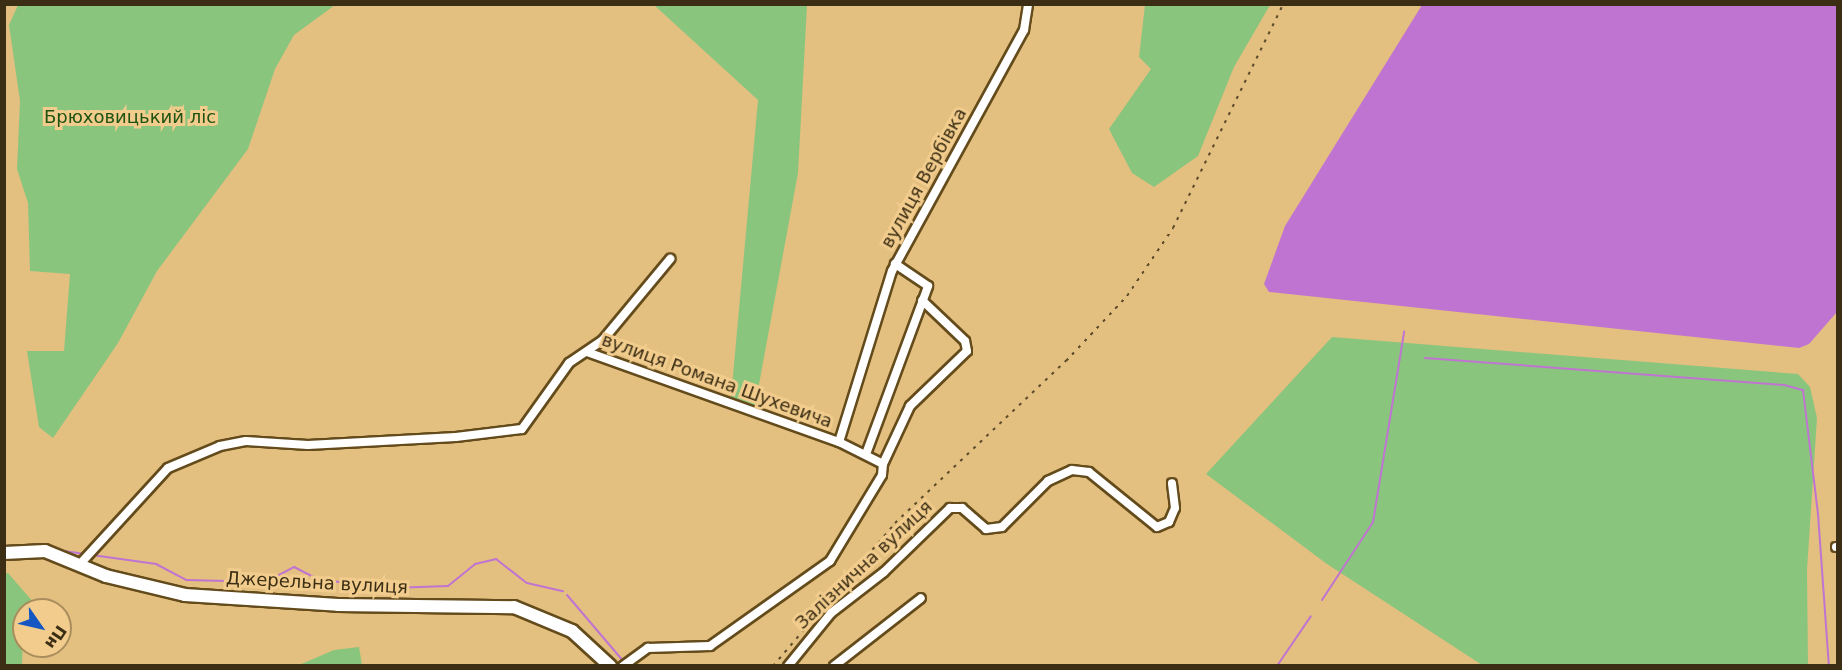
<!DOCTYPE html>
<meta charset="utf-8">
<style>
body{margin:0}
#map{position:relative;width:1842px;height:670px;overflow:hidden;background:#e3bf80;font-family:"DejaVu Sans",sans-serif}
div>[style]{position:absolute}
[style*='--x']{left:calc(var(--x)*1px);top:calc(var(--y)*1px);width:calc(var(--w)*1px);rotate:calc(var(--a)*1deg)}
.green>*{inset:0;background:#8ac57e}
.water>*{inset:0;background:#c074d1}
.stream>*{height:2px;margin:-1px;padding:0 1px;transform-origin:1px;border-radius:1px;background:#c074d1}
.roads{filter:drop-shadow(2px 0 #644b1b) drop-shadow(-2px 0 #644b1b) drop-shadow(0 2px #644b1b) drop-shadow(0 -2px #644b1b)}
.street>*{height:8px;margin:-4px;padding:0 4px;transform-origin:4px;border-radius:4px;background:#fff}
.secondary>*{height:12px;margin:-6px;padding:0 6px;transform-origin:6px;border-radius:6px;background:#fff}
.rail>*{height:2px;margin-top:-1px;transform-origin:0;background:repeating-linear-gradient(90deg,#5c4a29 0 3px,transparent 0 9px)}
span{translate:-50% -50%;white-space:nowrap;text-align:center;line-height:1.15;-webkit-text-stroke:6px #f1cc8d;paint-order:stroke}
.park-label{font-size:18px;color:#1e5311}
.street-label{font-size:18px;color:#3c2e14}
.frame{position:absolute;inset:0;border:6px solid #3c2e14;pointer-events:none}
.north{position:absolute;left:12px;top:598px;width:60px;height:60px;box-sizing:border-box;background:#f1cc8d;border:2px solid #a98d5d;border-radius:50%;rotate:124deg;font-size:16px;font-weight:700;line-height:24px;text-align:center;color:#3c2e14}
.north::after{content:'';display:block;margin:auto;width:21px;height:27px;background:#1557c2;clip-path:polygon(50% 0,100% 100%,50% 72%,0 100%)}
</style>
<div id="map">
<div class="green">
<i style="clip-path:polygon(18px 5px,335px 5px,294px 35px,275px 69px,248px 149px,157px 271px,118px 343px,53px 438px,39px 427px,27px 351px,64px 351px,70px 274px,30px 271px,28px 203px,17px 169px,20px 101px,9px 25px)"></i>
<i style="clip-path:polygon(654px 5px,807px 5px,798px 173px,755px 406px,731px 397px,758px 100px)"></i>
<i style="clip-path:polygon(1145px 5px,1270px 5px,1234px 67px,1198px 156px,1154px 187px,1132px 173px,1109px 129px,1151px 69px,1139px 57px)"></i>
<i style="clip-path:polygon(1332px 337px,1798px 374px,1810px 387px,1817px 418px,1807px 570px,1808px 665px,1482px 665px,1327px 564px,1206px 474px)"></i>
<i style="clip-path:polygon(8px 573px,34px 603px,32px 610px,24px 610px,22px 665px,5px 665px,4px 574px)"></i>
<i style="clip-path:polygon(359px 647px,362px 665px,299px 665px,334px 650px)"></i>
</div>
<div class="water">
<i style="clip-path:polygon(1422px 5px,1837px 5px,1837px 312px,1809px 344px,1799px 348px,1269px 292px,1264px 284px,1285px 226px)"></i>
</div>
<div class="stream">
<i style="--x:1425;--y:358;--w:360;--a:4.3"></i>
<i style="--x:1784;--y:385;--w:20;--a:15"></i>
<i style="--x:1803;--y:390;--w:125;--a:83.1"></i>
<i style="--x:1818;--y:514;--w:152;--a:85.9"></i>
<i style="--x:4;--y:546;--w:25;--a:-2"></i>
<i style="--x:57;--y:550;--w:28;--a:8"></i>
<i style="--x:92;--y:555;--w:65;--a:8"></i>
<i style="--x:156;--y:564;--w:34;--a:28"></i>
<i style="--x:186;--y:580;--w:80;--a:1.4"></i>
<i style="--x:266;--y:582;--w:32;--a:-28"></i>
<i style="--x:294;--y:567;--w:28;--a:27"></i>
<i style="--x:323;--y:580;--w:65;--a:7"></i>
<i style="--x:391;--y:588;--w:57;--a:-2"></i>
<i style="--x:448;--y:586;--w:35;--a:-39"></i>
<i style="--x:475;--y:564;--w:22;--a:-13"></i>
<i style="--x:496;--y:559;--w:39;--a:38"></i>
<i style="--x:527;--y:583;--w:37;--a:13"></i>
<i style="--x:567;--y:595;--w:88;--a:49.6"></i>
<i style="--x:1322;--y:600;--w:93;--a:-56.8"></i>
<i style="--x:1373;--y:522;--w:193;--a:-80.7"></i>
<i style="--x:1277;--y:666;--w:60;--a:-55.8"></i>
</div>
<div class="roads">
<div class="street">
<i style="--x:587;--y:352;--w:268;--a:19.7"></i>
<i style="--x:839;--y:442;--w:49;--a:26.6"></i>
<i style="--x:839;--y:442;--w:179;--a:-72.8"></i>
<i style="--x:892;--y:271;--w:275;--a:-61.3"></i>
<i style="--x:1024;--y:30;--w:26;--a:-81"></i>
<i style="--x:866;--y:454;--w:179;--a:-69.7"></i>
<i style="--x:928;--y:286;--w:40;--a:-146"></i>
<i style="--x:1836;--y:547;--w:2;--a:0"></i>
<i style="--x:80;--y:564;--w:130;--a:-47.5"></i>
<i style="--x:168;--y:468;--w:56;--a:-22.9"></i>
<i style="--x:220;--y:446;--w:26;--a:-11"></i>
<i style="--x:246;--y:441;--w:62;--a:3.7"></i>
<i style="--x:308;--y:445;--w:148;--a:-3.1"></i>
<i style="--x:456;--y:437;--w:66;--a:-6.9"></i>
<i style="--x:522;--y:429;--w:81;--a:-54.5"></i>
<i style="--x:569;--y:363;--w:40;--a:-34"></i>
<i style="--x:602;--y:341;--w:107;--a:-50.3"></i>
<i style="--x:623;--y:666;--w:31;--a:-36"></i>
<i style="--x:648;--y:648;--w:62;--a:-1.8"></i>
<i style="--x:710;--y:646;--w:147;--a:-35.3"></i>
<i style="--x:830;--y:561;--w:100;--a:-58.8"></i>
<i style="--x:882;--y:475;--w:11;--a:-85"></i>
<i style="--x:883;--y:464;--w:64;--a:-65"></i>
<i style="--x:910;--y:406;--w:79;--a:-44"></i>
<i style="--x:967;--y:351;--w:10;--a:-101"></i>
<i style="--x:965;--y:341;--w:59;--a:-136.4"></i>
<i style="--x:788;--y:666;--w:68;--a:-50.9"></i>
<i style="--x:831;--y:613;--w:67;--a:-37.7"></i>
<i style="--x:884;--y:572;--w:92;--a:-44.1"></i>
<i style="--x:950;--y:508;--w:12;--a:0"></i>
<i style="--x:962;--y:508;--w:32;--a:41"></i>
<i style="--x:986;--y:529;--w:16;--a:-7"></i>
<i style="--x:1002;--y:527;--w:65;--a:-45"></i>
<i style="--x:1048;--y:481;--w:26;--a:-25"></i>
<i style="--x:1072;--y:470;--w:17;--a:7"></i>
<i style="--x:1089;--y:472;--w:87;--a:39"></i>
<i style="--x:1157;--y:527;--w:13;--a:-23"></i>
<i style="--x:1169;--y:522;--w:15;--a:-67"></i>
<i style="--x:1175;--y:508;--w:25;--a:-97"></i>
<i style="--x:834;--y:666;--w:110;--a:-38"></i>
</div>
<div class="secondary">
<i style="--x:4;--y:553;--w:41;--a:-2.8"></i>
<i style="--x:45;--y:551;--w:66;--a:22.3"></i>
<i style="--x:106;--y:576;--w:81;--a:13.5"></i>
<i style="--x:185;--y:595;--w:153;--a:3.7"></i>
<i style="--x:338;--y:605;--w:176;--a:0.7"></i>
<i style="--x:514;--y:607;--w:63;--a:22.5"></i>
<i style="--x:572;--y:631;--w:52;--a:42.6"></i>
</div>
</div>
<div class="rail">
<i style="--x:773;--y:666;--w:188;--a:-49.5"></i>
<i style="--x:895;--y:523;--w:236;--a:-43.5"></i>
<i style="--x:1066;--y:361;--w:89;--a:-46.8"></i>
<i style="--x:1127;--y:296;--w:82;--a:-55.9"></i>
<i style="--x:1173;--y:228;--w:250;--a:-63.8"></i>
</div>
<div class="park-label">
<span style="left:130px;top:117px">Брюховицький ліс</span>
</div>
<div class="street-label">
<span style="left:924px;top:178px;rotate:-61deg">вулиця Вербівка</span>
<span style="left:717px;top:381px;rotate:20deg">вулиця Романа Шухевича</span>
<span style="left:864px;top:565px;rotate:-43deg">Залізнична вулиця</span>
<span style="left:317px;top:583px;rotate:3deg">Джерельна вулиця</span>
</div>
<div class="frame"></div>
<div class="north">Пн</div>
</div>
